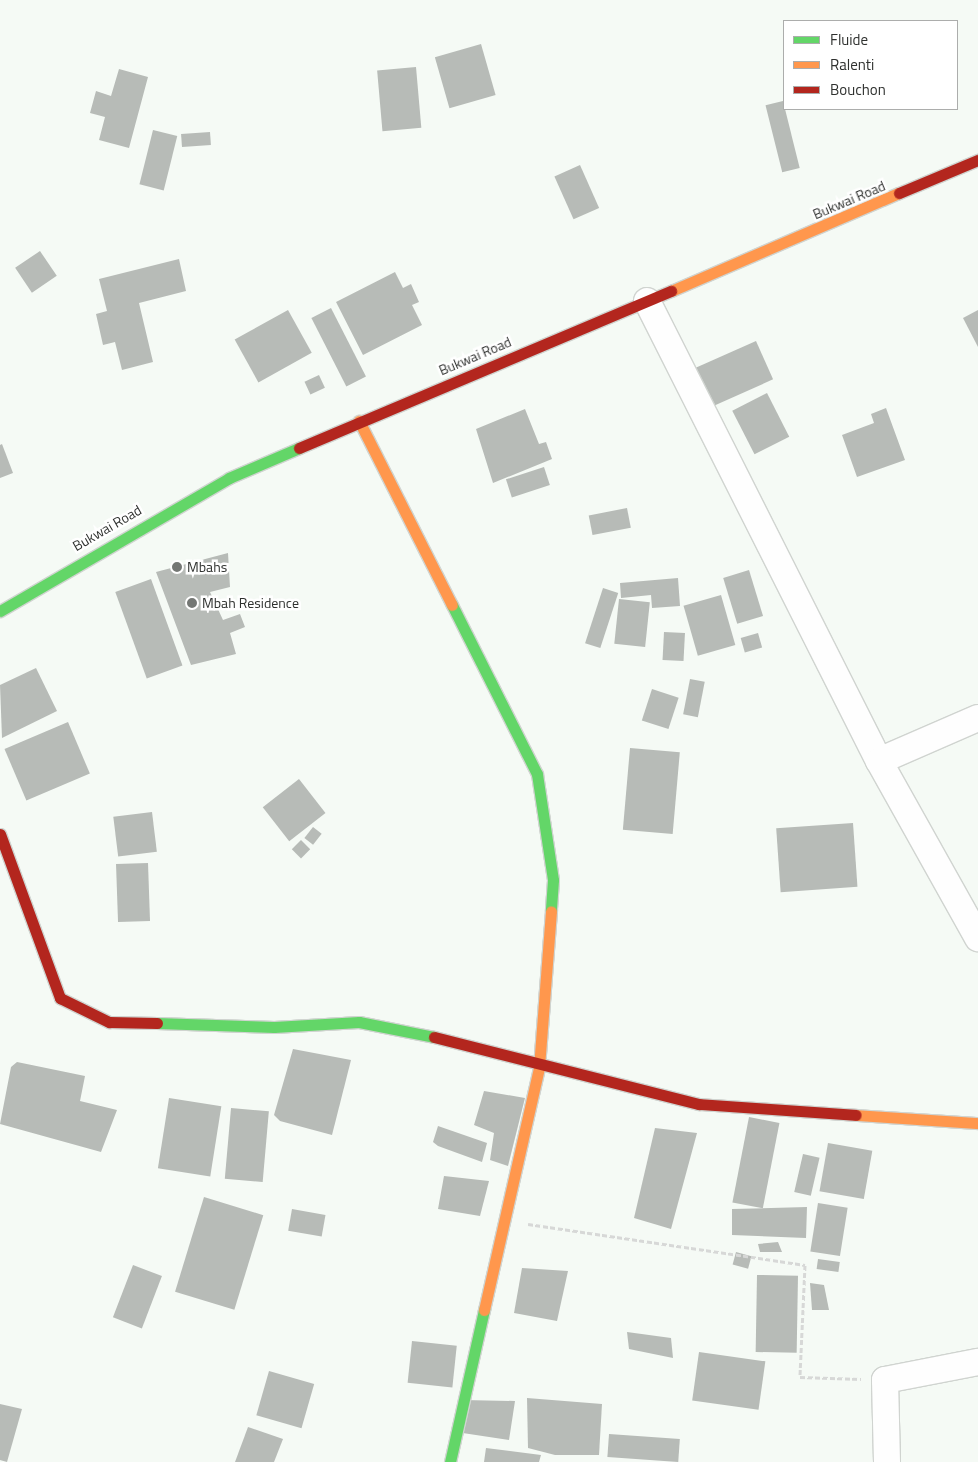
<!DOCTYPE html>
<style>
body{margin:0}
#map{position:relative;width:978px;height:1462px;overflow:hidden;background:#f5faf5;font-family:"Titillium Web",sans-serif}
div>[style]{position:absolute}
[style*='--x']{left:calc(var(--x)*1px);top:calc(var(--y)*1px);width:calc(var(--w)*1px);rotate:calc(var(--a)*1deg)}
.building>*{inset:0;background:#b7bbb7;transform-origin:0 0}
.path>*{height:3px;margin-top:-1.5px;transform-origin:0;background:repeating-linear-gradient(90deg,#d7d8d7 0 5px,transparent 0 7.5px)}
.roads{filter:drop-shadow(1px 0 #d0d4d0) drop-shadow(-1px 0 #d0d4d0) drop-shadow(0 1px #d0d4d0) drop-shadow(0 -1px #d0d4d0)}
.street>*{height:26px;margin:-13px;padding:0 13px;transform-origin:13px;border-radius:13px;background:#fefefe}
.fast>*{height:11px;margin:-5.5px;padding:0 5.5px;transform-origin:5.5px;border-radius:5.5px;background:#63d668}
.slow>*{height:11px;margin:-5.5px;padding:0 5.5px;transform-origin:5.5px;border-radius:5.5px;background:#ff974d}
.jam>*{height:11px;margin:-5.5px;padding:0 5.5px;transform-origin:5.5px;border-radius:5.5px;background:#b3261e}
.dots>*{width:14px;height:14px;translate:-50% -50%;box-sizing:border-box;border:2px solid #fff;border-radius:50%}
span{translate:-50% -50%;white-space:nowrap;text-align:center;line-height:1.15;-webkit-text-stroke:5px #fff;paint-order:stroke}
.street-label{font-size:14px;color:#2f312f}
.poi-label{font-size:14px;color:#2f312f}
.left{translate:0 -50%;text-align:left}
.legend{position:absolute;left:783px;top:20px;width:175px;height:90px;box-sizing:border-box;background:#fff;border:1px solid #acadac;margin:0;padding:6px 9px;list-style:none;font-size:15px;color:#2f312f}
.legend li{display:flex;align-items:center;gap:10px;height:25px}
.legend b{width:25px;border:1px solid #acadac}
</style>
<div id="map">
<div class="building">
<i style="left:481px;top:44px;width:53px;height:48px;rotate:74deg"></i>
<i style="left:416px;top:67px;width:61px;height:39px;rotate:85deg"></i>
<i style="clip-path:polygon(119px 69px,148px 77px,129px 148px,99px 140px,105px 117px,90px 113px,96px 91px,111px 96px)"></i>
<i style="left:783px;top:101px;width:69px;height:18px;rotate:76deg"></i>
<i style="left:153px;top:130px;width:25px;height:56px;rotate:14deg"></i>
<i style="left:210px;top:132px;width:13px;height:29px;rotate:86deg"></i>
<i style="left:580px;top:165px;width:47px;height:28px;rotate:66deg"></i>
<i style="left:40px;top:251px;width:30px;height:30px;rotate:56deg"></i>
<i style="clip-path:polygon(179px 259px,186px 291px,139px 303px,153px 362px,122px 370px,115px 342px,103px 345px,96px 314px,107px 311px,99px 279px)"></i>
<i style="clip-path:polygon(395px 272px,403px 288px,411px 284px,419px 302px,412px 305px,422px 325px,363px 355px,336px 302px)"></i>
<i style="left:331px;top:308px;width:77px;height:22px;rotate:63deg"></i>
<i style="left:288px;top:310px;width:49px;height:61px;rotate:61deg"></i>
<i style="clip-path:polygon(978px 310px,978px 347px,963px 318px)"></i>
<i style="left:756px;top:341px;width:42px;height:66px;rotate:66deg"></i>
<i style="left:319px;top:375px;width:14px;height:16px;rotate:65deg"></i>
<i style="left:767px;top:393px;width:49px;height:39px;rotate:63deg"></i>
<i style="clip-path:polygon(886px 408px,905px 460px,857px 477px,842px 435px,874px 423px,871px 414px)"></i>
<i style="clip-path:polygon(525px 409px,539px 444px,546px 442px,552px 459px,493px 483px,476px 429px)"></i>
<i style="clip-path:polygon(2px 444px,13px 473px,0 478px,0 445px)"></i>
<i style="left:544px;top:467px;width:19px;height:40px;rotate:72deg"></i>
<i style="left:627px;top:508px;width:20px;height:39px;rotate:79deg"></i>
<i style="clip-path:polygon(228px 553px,230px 587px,210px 592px,223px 620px,240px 614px,245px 627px,230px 633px,236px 654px,191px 665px,156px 572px)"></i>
<i style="left:749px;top:570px;width:48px;height:27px;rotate:73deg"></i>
<i style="clip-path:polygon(678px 578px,680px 606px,652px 608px,651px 595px,621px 598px,620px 583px)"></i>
<i style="left:151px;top:579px;width:92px;height:38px;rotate:70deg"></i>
<i style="left:603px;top:588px;width:16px;height:58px;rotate:18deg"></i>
<i style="left:721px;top:595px;width:52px;height:39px;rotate:74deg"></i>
<i style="left:619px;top:599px;width:31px;height:45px;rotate:6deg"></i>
<i style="left:664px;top:632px;width:21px;height:28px;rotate:3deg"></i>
<i style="left:758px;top:633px;width:15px;height:18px;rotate:74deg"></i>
<i style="clip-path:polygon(36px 668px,57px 711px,2px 738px,0 685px)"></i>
<i style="left:690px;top:679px;width:15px;height:36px;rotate:11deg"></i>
<i style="left:652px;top:689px;width:28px;height:33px;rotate:18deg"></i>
<i style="left:68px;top:722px;width:56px;height:69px;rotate:67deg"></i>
<i style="left:630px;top:748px;width:50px;height:82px;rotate:5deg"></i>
<i style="left:299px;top:779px;width:43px;height:46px;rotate:52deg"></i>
<i style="left:152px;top:812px;width:40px;height:39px;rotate:83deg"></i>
<i style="left:853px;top:823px;width:64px;height:77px;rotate:86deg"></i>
<i style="left:313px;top:827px;width:11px;height:14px;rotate:38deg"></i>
<i style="left:301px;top:840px;width:13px;height:13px;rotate:45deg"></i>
<i style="left:148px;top:863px;width:58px;height:32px;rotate:88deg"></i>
<i style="clip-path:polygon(293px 1049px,351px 1060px,332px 1135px,280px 1121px,274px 1115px)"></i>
<i style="clip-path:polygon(17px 1062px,85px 1076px,80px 1101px,117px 1110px,101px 1152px,0 1124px,11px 1067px)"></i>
<i style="clip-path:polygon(484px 1091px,525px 1098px,508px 1166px,490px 1160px,494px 1133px,474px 1125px)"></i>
<i style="left:169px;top:1098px;width:53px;height:71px;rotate:9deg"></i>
<i style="left:231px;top:1108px;width:38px;height:71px;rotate:5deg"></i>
<i style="left:749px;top:1117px;width:31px;height:87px;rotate:11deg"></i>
<i style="clip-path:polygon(438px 1126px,487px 1143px,482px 1162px,438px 1146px,433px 1142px)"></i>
<i style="clip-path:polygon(655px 1128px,697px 1133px,671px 1229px,634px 1218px)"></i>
<i style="left:828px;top:1143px;width:45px;height:49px;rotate:10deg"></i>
<i style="left:803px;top:1154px;width:17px;height:39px;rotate:13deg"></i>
<i style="clip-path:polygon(444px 1176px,489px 1181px,480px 1216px,438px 1209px)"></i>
<i style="left:204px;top:1197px;width:62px;height:99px;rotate:17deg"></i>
<i style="left:818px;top:1203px;width:30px;height:49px;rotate:9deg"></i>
<i style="clip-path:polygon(807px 1207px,806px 1238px,732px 1235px,732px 1209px)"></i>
<i style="left:292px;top:1209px;width:34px;height:22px;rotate:10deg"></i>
<i style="clip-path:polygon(778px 1242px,782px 1252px,760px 1252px,758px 1244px)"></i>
<i style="left:736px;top:1252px;width:16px;height:13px;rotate:15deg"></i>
<i style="left:818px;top:1259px;width:22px;height:10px;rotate:8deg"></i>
<i style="left:133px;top:1265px;width:31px;height:56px;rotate:21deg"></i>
<i style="clip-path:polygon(522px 1268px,568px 1271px,557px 1321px,514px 1313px)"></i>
<i style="left:757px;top:1275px;width:41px;height:77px;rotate:1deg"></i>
<i style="clip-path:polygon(810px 1283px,824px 1285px,829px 1310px,812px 1310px)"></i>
<i style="clip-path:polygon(627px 1332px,671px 1338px,673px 1358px,629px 1349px)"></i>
<i style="left:412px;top:1341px;width:45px;height:42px;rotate:6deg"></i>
<i style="left:699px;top:1352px;width:67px;height:49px;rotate:8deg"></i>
<i style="left:269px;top:1371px;width:47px;height:46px;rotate:16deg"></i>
<i style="clip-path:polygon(527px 1398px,602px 1404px,599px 1455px,555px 1455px,528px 1448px)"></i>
<i style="clip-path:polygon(463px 1400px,515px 1401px,509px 1440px,456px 1432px)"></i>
<i style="clip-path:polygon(0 1404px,22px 1409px,7px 1462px,0 1460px)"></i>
<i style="clip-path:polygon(248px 1427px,283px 1439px,274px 1462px,235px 1462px)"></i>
<i style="left:609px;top:1434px;width:71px;height:23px;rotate:4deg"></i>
<i style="clip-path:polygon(486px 1448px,541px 1455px,539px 1462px,484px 1462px)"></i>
</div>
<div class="path">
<i style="--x:528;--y:1224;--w:280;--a:8.4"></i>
<i style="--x:805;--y:1265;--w:112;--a:92.6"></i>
<i style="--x:800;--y:1377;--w:61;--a:1.9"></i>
</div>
<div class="roads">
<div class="street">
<i style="--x:647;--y:301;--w:515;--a:63.24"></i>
<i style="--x:879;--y:761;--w:203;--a:60.8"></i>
<i style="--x:879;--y:761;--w:108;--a:-23.5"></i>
<i style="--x:887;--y:1462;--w:82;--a:-91.4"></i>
<i style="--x:885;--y:1380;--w:95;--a:-11"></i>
</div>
<div class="fast">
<i style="--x:452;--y:605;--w:189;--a:63.3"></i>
<i style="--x:537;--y:774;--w:107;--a:81.4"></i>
<i style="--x:553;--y:880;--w:31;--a:94"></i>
<i style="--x:0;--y:611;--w:265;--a:-30.1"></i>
<i style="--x:229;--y:478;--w:76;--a:-23.2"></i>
<i style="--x:157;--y:1023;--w:117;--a:2"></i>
<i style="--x:274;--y:1027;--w:85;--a:-3.4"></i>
<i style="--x:359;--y:1022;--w:76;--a:11.3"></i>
<i style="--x:450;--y:1462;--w:156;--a:-77.4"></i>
</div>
<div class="slow">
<i style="--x:671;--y:291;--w:248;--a:-23.3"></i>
<i style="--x:359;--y:421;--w:206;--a:63.2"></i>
<i style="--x:856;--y:1115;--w:122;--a:3.8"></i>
<i style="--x:484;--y:1310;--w:249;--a:-77.2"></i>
<i style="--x:539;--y:1067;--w:156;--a:-85.6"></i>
</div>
<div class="jam">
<i style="--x:899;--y:193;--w:86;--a:-22.7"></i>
<i style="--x:299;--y:448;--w:404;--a:-22.9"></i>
<i style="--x:0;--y:834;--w:175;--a:69.9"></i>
<i style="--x:60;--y:998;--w:55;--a:26.1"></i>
<i style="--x:109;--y:1022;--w:48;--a:1.2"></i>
<i style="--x:434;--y:1037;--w:273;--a:14.2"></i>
<i style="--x:699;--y:1104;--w:157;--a:4"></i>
</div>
</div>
<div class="dots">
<i style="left:177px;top:567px;background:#747774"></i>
<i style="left:192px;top:603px;background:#747774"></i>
</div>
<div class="street-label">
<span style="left:849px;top:200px;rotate:-23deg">Bukwai Road</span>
<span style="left:475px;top:356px;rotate:-23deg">Bukwai Road</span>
<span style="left:107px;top:528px;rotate:-30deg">Bukwai Road</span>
</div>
<div class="poi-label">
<span class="left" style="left:187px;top:567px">Mbahs</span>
<span class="left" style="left:202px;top:603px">Mbah Residence</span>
</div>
<ul class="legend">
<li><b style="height:6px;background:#63d668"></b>Fluide</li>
<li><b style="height:6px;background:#ff974d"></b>Ralenti</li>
<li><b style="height:6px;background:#b3261e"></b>Bouchon</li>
</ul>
</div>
